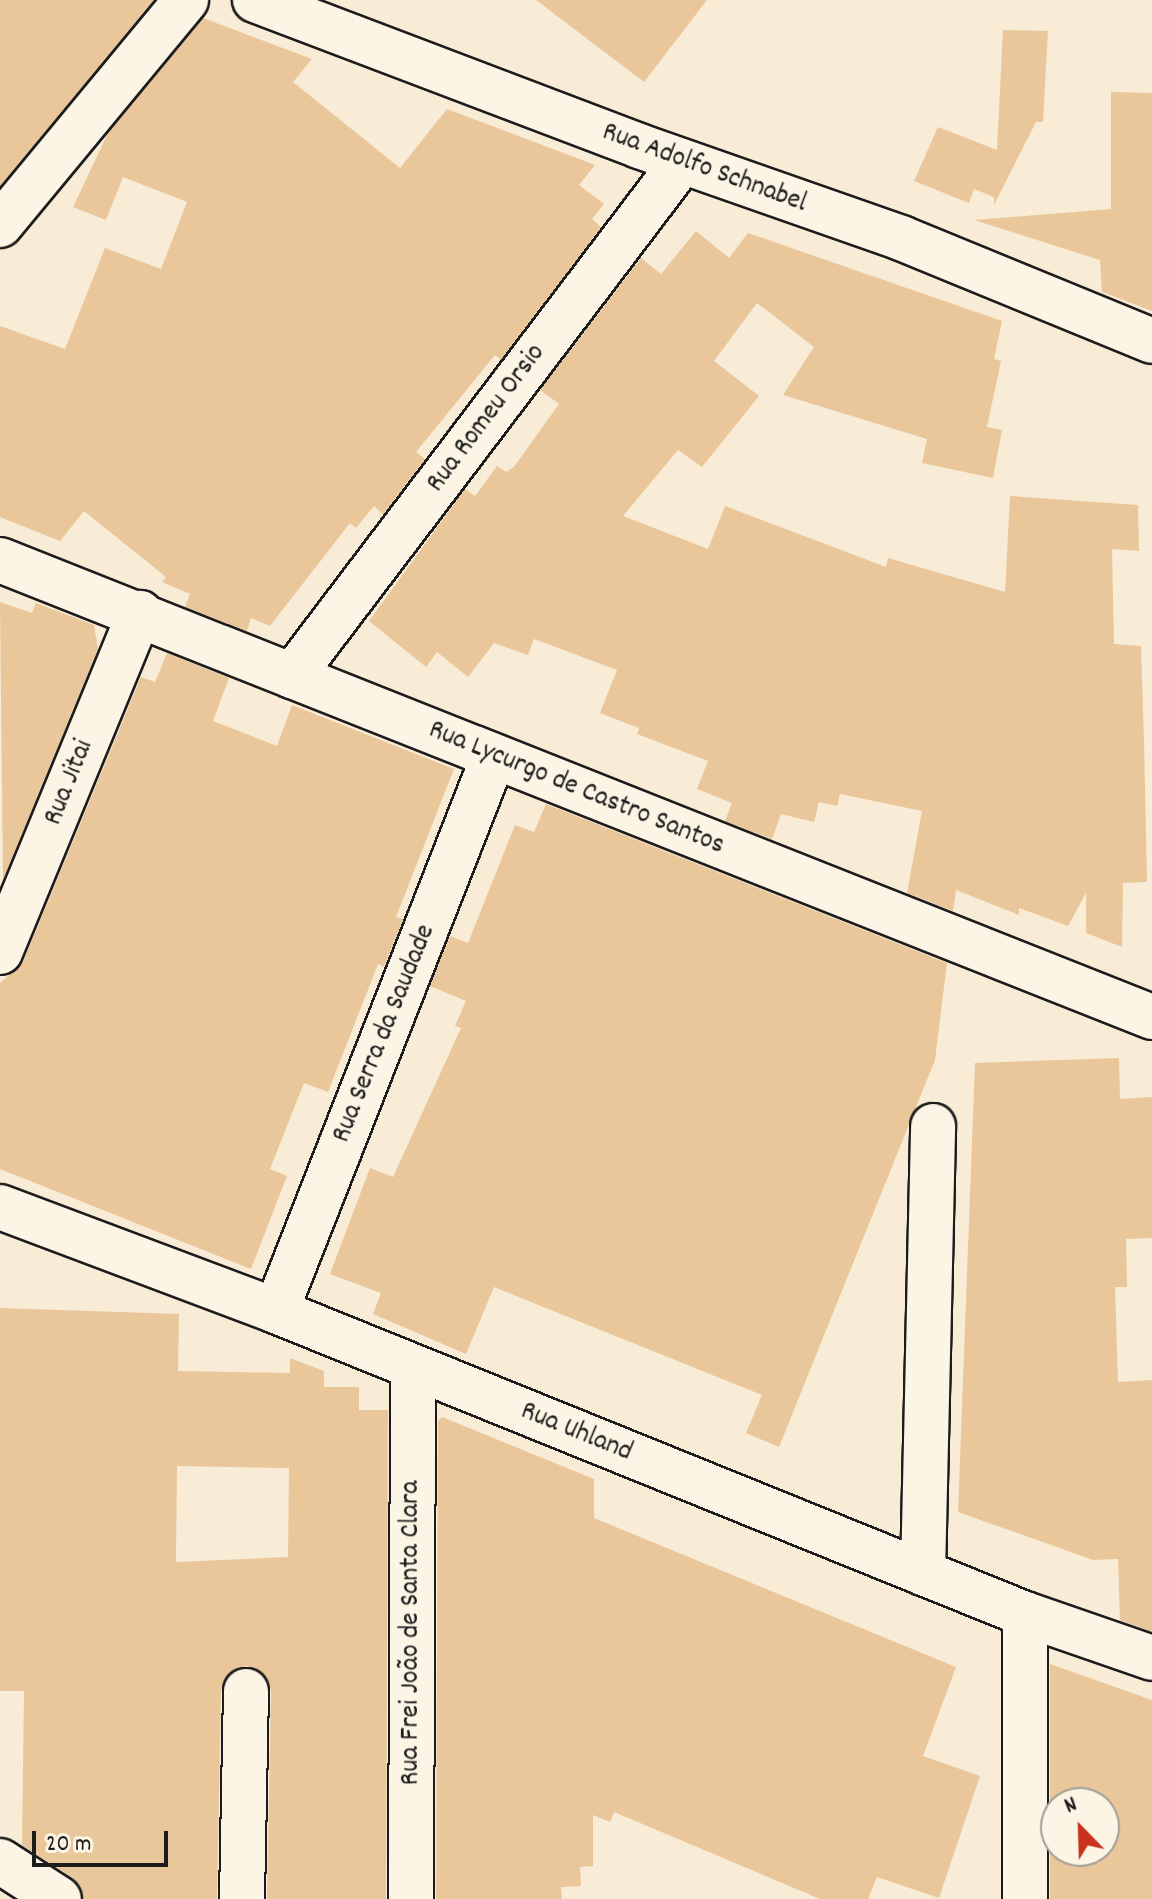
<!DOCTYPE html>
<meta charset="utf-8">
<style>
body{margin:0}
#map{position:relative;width:1152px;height:1899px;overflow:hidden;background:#f8ecd6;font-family:Dekko,sans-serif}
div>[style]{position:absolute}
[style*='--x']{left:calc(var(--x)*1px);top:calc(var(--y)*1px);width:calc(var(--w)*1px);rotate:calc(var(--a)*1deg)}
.building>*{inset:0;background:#eac69b}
.roads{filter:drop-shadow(2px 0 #1c1c1c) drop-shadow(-2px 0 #1c1c1c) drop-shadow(0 2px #1c1c1c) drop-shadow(0 -2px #1c1c1c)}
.minor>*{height:44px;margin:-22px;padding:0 22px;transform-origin:22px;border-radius:22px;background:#fcf5e5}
span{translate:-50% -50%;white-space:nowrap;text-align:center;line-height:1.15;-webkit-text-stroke:8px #fcf5e5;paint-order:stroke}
.street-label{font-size:28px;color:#1c1c1c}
.north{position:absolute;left:1040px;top:1787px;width:80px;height:80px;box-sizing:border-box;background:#fcf5e5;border:2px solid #a29e95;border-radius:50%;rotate:337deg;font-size:22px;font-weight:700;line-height:32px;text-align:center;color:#1c1c1c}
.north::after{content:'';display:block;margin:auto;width:28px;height:36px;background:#c8321e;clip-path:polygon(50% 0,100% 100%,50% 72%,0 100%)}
.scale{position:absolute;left:32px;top:1831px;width:136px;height:36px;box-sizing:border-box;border:4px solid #1c1c1c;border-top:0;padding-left:10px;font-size:24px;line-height:28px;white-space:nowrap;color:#1c1c1c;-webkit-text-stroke:6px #fcf5e5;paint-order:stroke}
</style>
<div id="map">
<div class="building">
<i style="clip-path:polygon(0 0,154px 0,0 186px)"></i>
<i style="clip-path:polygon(536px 0,707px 0,644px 82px)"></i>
<i style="clip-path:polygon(203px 18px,312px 59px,293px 82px,400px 168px,447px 109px,595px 165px,579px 185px,604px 204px,592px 219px,601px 227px,501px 360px,495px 355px,416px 452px,425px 459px,383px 514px,374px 506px,356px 528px,350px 523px,270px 626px,251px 618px,247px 631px,185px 607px,190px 594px,162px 582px,166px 577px,84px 511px,60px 541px,0 517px,0 326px,65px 349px,105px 248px,161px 269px,187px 202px,123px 177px,106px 220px,73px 207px,108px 133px)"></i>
<i style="clip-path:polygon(1003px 30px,1048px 31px,1043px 122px,1036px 122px,994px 205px,994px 197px,974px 189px,969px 203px,914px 181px,938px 127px,997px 150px)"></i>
<i style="clip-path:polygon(1111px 92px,1152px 93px,1152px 311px,1102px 292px,1100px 260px,974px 220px,1111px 209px)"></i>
<i style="clip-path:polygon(696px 231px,729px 258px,748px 233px,1002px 321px,994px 359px,1001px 361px,987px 427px,1002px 430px,993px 478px,922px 463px,927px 439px,783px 395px,814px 347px,757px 303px,714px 361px,759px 396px,702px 467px,678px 450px,623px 516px,708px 549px,725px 506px,886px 567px,888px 558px,1005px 592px,1010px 496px,1138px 505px,1139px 551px,1112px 549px,1114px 644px,1141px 646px,1144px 741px,1147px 882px,1123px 883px,1122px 947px,1086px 933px,1086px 893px,1068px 926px,1019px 908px,1019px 915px,956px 890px,953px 911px,907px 893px,922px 811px,840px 794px,837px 806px,819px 802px,814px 822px,781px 814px,772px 839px,725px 821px,732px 803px,697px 789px,708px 761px,637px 734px,639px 728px,600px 713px,617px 670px,534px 639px,528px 655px,494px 643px,468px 677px,437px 652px,426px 667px,369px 621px,465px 489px,475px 496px,497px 466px,506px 472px,514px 467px,559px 404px,540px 390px,641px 258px,661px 274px)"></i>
<i style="clip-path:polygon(0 602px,32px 613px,36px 603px,94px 625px,98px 649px,3px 880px)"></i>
<i style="clip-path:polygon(167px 653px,229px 678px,213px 721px,277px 746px,292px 705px,454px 769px,396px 917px,403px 919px,384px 967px,378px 964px,328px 1092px,304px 1083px,270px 1169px,287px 1176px,251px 1269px,0 1169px,0 983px,23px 962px,141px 677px,155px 682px)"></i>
<i style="clip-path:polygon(546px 804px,947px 963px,935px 1060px,779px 1447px,746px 1433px,762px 1395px,494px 1287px,466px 1354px,373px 1314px,381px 1293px,330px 1274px,370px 1168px,393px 1177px,461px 1028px,455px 1026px,466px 1001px,430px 986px,450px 936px,468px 943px,515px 825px,534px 832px)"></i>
<i style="clip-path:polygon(1119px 1058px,1120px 1099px,1152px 1097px,1152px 1238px,1126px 1239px,1127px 1287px,1115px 1287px,1118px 1382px,1152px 1380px,1152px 1632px,1120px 1620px,1118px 1559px,1093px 1560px,958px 1512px,975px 1063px)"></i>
<i style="clip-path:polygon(evenodd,0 1308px,179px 1314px,178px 1371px,290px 1373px,290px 1358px,324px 1371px,324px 1387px,359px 1387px,359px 1410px,388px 1410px,386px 1899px,267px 1899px,271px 1691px,267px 1678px,247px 1666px,233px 1670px,221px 1691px,217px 1899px,84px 1899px,73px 1878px,22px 1845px,24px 1691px,0 1691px,0 1308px,177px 1466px,289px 1468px,288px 1557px,176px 1562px,177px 1466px)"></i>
<i style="clip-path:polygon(442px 1417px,594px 1479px,594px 1518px,956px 1667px,923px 1756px,980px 1776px,939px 1898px,877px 1877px,868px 1899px,820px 1899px,614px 1812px,610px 1822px,593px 1815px,593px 1866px,580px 1867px,581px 1886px,561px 1887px,562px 1899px,436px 1899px,438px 1421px)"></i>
<i style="clip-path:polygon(evenodd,1050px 1664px,1152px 1700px,1152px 1899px,1050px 1899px,1050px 1664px,1056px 1803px,1104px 1803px,1104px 1851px,1056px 1851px,1056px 1803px)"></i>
</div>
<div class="roads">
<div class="minor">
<i style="--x:255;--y:0;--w:411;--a:20.8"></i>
<i style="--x:639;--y:146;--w:278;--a:19.3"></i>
<i style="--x:901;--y:238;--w:271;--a:22.3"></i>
<i style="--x:0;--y:225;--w:292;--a:-50.4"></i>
<i style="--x:0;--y:560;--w:1239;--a:21.64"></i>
<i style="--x:292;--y:676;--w:645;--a:-52.81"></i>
<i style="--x:0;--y:952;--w:367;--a:-67.6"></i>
<i style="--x:0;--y:1207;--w:295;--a:20.6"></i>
<i style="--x:276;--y:1311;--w:808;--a:22.03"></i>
<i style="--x:1025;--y:1614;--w:134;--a:19.1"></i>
<i style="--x:276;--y:1311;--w:596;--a:-68.56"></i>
<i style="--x:923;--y:1573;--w:447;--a:-88.7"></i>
<i style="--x:0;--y:1861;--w:70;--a:32.8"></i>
<i style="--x:242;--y:1899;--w:208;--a:-88.9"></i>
<i style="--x:411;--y:1899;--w:532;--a:-89.78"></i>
<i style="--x:1025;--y:1899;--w:285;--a:-90"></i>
</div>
</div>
<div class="street-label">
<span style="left:704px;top:169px;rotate:20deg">Rua Adolfo Schnabel</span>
<span style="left:487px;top:419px;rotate:-53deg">Rua Romeu Orsio</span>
<span style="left:70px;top:783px;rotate:-68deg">Rua Jitai</span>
<span style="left:576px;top:789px;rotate:22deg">Rua Lycurgo de Castro Santos</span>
<span style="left:385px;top:1034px;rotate:-68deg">Rua Serra da Saudade</span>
<span style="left:576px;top:1433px;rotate:22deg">Rua Uhland</span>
<span style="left:412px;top:1633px;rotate:-90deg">Rua Frei João de Santa Clara</span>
</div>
<div class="north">N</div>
<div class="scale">20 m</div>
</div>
